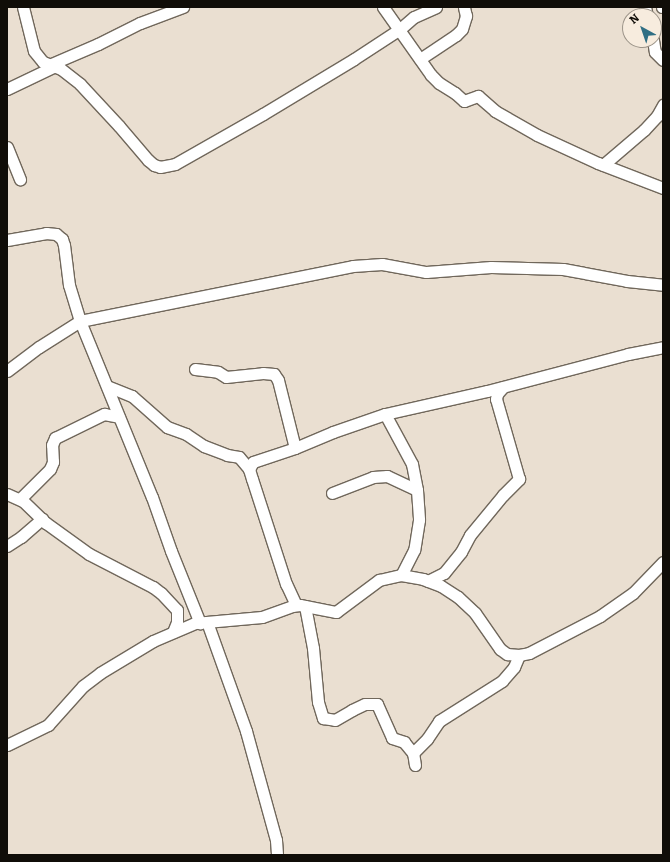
<!DOCTYPE html>
<style>
body{margin:0}
#map{position:relative;width:670px;height:862px;overflow:hidden;background:#eadfd1;font-family:Bitter,serif}
div>[style]{position:absolute}
[style*='--x']{left:calc(var(--x)*1px);top:calc(var(--y)*1px);width:calc(var(--w)*1px);rotate:calc(var(--a)*1deg)}
.roads{filter:drop-shadow(1px 0 #70675b) drop-shadow(-1px 0 #70675b) drop-shadow(0 1px #70675b) drop-shadow(0 -1px #70675b)}
.minor>*{height:11px;margin:-5.5px;padding:0 5.5px;transform-origin:5.5px;border-radius:5.5px;background:#fff}
span{translate:-50% -50%;white-space:nowrap;text-align:center;line-height:1.15;-webkit-text-stroke:4px #f7ecde;paint-order:stroke}
.frame{position:absolute;inset:0;border:8px solid #100d08;pointer-events:none}
.north{position:absolute;left:622px;top:8px;width:40px;height:40px;box-sizing:border-box;background:#f7ecde;border:1px solid #9b9388;border-radius:50%;rotate:320deg;font-size:11px;font-weight:700;line-height:16px;text-align:center;color:#100d08}
.north::after{content:'';display:block;margin:auto;width:14px;height:18px;background:#306f84;clip-path:polygon(50% 0,100% 100%,50% 72%,0 100%)}
</style>
<div id="map">
<div class="roads">
<div class="minor">
<i style="--x:23;--y:7;--w:45;--a:76"></i>
<i style="--x:34;--y:51;--w:14;--a:51"></i>
<i style="--x:43;--y:62;--w:19;--a:21"></i>
<i style="--x:61;--y:69;--w:24;--a:38"></i>
<i style="--x:80;--y:84;--w:57;--a:47.1"></i>
<i style="--x:119;--y:126;--w:45;--a:49.5"></i>
<i style="--x:148;--y:160;--w:8;--a:40"></i>
<i style="--x:154;--y:165;--w:6;--a:18"></i>
<i style="--x:160;--y:167;--w:15;--a:-11"></i>
<i style="--x:175;--y:164;--w:101;--a:-29.6"></i>
<i style="--x:263;--y:114;--w:106;--a:-31.1"></i>
<i style="--x:354;--y:59;--w:55;--a:-33.1"></i>
<i style="--x:400;--y:29;--w:18;--a:-41"></i>
<i style="--x:414;--y:17;--w:24;--a:-24"></i>
<i style="--x:383;--y:7;--w:83;--a:54.8"></i>
<i style="--x:431;--y:75;--w:11;--a:45"></i>
<i style="--x:439;--y:83;--w:19;--a:32"></i>
<i style="--x:455;--y:93;--w:12;--a:42"></i>
<i style="--x:464;--y:101;--w:15;--a:-20"></i>
<i style="--x:478;--y:96;--w:23;--a:41"></i>
<i style="--x:495;--y:111;--w:48;--a:29.7"></i>
<i style="--x:537;--y:135;--w:67;--a:24.7"></i>
<i style="--x:598;--y:163;--w:70;--a:21"></i>
<i style="--x:645;--y:7;--w:9;--a:77"></i>
<i style="--x:662;--y:7;--w:1;--a:0"></i>
<i style="--x:653;--y:40;--w:12;--a:81"></i>
<i style="--x:655;--y:52;--w:11;--a:45"></i>
<i style="--x:420;--y:59;--w:43;--a:-33.7"></i>
<i style="--x:456;--y:35;--w:8;--a:-45"></i>
<i style="--x:462;--y:29;--w:14;--a:-73"></i>
<i style="--x:466;--y:16;--w:9;--a:-103"></i>
<i style="--x:49;--y:65;--w:53;--a:-23.2"></i>
<i style="--x:98;--y:44;--w:47;--a:-26.6"></i>
<i style="--x:140;--y:23;--w:46;--a:-20.4"></i>
<i style="--x:7;--y:89;--w:51;--a:-25.6"></i>
<i style="--x:7;--y:147;--w:35;--a:68"></i>
<i style="--x:603;--y:165;--w:54;--a:-40.5"></i>
<i style="--x:644;--y:130;--w:19;--a:-47"></i>
<i style="--x:657;--y:116;--w:13;--a:-61"></i>
<i style="--x:7;--y:240;--w:40;--a:-10"></i>
<i style="--x:46;--y:233;--w:10;--a:6"></i>
<i style="--x:56;--y:234;--w:8;--a:40"></i>
<i style="--x:62;--y:239;--w:6;--a:72"></i>
<i style="--x:64;--y:245;--w:40;--a:82.9"></i>
<i style="--x:69;--y:285;--w:38;--a:73"></i>
<i style="--x:80;--y:321;--w:190;--a:67.8"></i>
<i style="--x:152;--y:497;--w:57;--a:70.6"></i>
<i style="--x:171;--y:551;--w:78;--a:68.1"></i>
<i style="--x:195;--y:369;--w:23;--a:7"></i>
<i style="--x:218;--y:372;--w:9;--a:32"></i>
<i style="--x:226;--y:377;--w:37;--a:-6"></i>
<i style="--x:263;--y:373;--w:11;--a:5"></i>
<i style="--x:274;--y:374;--w:7;--a:56"></i>
<i style="--x:278;--y:380;--w:70;--a:76"></i>
<i style="--x:7;--y:371;--w:40;--a:-37"></i>
<i style="--x:39;--y:347;--w:49;--a:-32.4"></i>
<i style="--x:80;--y:321;--w:278;--a:-11.4"></i>
<i style="--x:353;--y:266;--w:29;--a:-4"></i>
<i style="--x:382;--y:264;--w:45;--a:10.3"></i>
<i style="--x:426;--y:272;--w:65;--a:-4.4"></i>
<i style="--x:491;--y:267;--w:72;--a:1.6"></i>
<i style="--x:563;--y:269;--w:65;--a:10.6"></i>
<i style="--x:627;--y:281;--w:36;--a:6"></i>
<i style="--x:107;--y:386;--w:27;--a:22"></i>
<i style="--x:132;--y:396;--w:47;--a:41.5"></i>
<i style="--x:167;--y:427;--w:20;--a:20"></i>
<i style="--x:186;--y:434;--w:22;--a:34"></i>
<i style="--x:204;--y:446;--w:25;--a:21"></i>
<i style="--x:227;--y:455;--w:12;--a:9"></i>
<i style="--x:239;--y:457;--w:16;--a:50"></i>
<i style="--x:385;--y:414;--w:57;--a:61.6"></i>
<i style="--x:412;--y:464;--w:26;--a:79"></i>
<i style="--x:417;--y:490;--w:30;--a:86"></i>
<i style="--x:419;--y:520;--w:30;--a:99"></i>
<i style="--x:414;--y:550;--w:28;--a:117"></i>
<i style="--x:332;--y:493;--w:44;--a:-21.3"></i>
<i style="--x:373;--y:477;--w:14;--a:-4"></i>
<i style="--x:387;--y:476;--w:33;--a:25"></i>
<i style="--x:7;--y:494;--w:17;--a:24"></i>
<i style="--x:23;--y:501;--w:32;--a:44"></i>
<i style="--x:46;--y:523;--w:53;--a:35.8"></i>
<i style="--x:89;--y:554;--w:72;--a:27.3"></i>
<i style="--x:153;--y:587;--w:10;--a:37"></i>
<i style="--x:161;--y:593;--w:23;--a:47"></i>
<i style="--x:177;--y:610;--w:12;--a:90"></i>
<i style="--x:177;--y:622;--w:11;--a:112"></i>
<i style="--x:20;--y:499;--w:42;--a:-45"></i>
<i style="--x:50;--y:469;--w:8;--a:-67"></i>
<i style="--x:53;--y:462;--w:17;--a:-93"></i>
<i style="--x:52;--y:445;--w:8;--a:-67"></i>
<i style="--x:55;--y:438;--w:55;--a:-26.1"></i>
<i style="--x:104;--y:414;--w:15;--a:11"></i>
<i style="--x:7;--y:546;--w:17;--a:-33"></i>
<i style="--x:21;--y:537;--w:28;--a:-41"></i>
<i style="--x:428;--y:581;--w:18;--a:-27"></i>
<i style="--x:444;--y:573;--w:27;--a:-51"></i>
<i style="--x:461;--y:552;--w:19;--a:-62"></i>
<i style="--x:470;--y:535;--w:52;--a:-50.5"></i>
<i style="--x:503;--y:495;--w:23;--a:-45"></i>
<i style="--x:519;--y:479;--w:83;--a:-106"></i>
<i style="--x:496;--y:399;--w:5;--a:-79"></i>
<i style="--x:497;--y:394;--w:9;--a:-49"></i>
<i style="--x:296;--y:605;--w:23;--a:-115"></i>
<i style="--x:286;--y:584;--w:110;--a:-107.9"></i>
<i style="--x:252;--y:479;--w:10;--a:-107"></i>
<i style="--x:249;--y:469;--w:8;--a:-60"></i>
<i style="--x:253;--y:462;--w:44;--a:-18.4"></i>
<i style="--x:295;--y:448;--w:41;--a:-22.8"></i>
<i style="--x:333;--y:432;--w:55;--a:-19.1"></i>
<i style="--x:385;--y:414;--w:105;--a:-12.7"></i>
<i style="--x:487;--y:391;--w:146;--a:-14.7"></i>
<i style="--x:628;--y:354;--w:36;--a:-11"></i>
<i style="--x:305;--y:606;--w:43;--a:79.2"></i>
<i style="--x:313;--y:648;--w:54;--a:84.7"></i>
<i style="--x:318;--y:702;--w:17;--a:73"></i>
<i style="--x:323;--y:718;--w:12;--a:9"></i>
<i style="--x:335;--y:720;--w:20;--a:-30"></i>
<i style="--x:352;--y:710;--w:14;--a:-25"></i>
<i style="--x:365;--y:704;--w:12;--a:0"></i>
<i style="--x:377;--y:704;--w:37;--a:66"></i>
<i style="--x:392;--y:738;--w:13;--a:18"></i>
<i style="--x:404;--y:742;--w:14;--a:51"></i>
<i style="--x:207;--y:622;--w:116;--a:70.3"></i>
<i style="--x:246;--y:731;--w:113;--a:74.6"></i>
<i style="--x:276;--y:840;--w:15;--a:86"></i>
<i style="--x:7;--y:745;--w:46;--a:-26"></i>
<i style="--x:48;--y:725;--w:52;--a:-48.1"></i>
<i style="--x:83;--y:686;--w:21;--a:-37"></i>
<i style="--x:100;--y:673;--w:62;--a:-31.1"></i>
<i style="--x:153;--y:641;--w:46;--a:-23.2"></i>
<i style="--x:195;--y:623;--w:67;--a:-5.1"></i>
<i style="--x:262;--y:617;--w:32;--a:-20"></i>
<i style="--x:292;--y:606;--w:8;--a:-7"></i>
<i style="--x:300;--y:605;--w:37;--a:11"></i>
<i style="--x:336;--y:612;--w:54;--a:-36.7"></i>
<i style="--x:379;--y:580;--w:23;--a:-13"></i>
<i style="--x:401;--y:575;--w:22;--a:10"></i>
<i style="--x:423;--y:579;--w:19;--a:21"></i>
<i style="--x:441;--y:586;--w:20;--a:33"></i>
<i style="--x:458;--y:597;--w:23;--a:43"></i>
<i style="--x:475;--y:613;--w:44;--a:55.2"></i>
<i style="--x:500;--y:649;--w:9;--a:36"></i>
<i style="--x:507;--y:654;--w:12;--a:5"></i>
<i style="--x:519;--y:655;--w:10;--a:-11"></i>
<i style="--x:529;--y:653;--w:80;--a:-27.5"></i>
<i style="--x:600;--y:616;--w:40;--a:-34.9"></i>
<i style="--x:633;--y:593;--w:43;--a:-45.9"></i>
<i style="--x:415;--y:765;--w:12;--a:-99"></i>
<i style="--x:413;--y:753;--w:20;--a:-45"></i>
<i style="--x:427;--y:739;--w:22;--a:-56"></i>
<i style="--x:439;--y:721;--w:75;--a:-32.4"></i>
<i style="--x:502;--y:681;--w:18;--a:-49"></i>
<i style="--x:514;--y:667;--w:13;--a:-67"></i>
</div>
</div>
<div class="frame"></div>
<div class="north">N</div>
</div>
